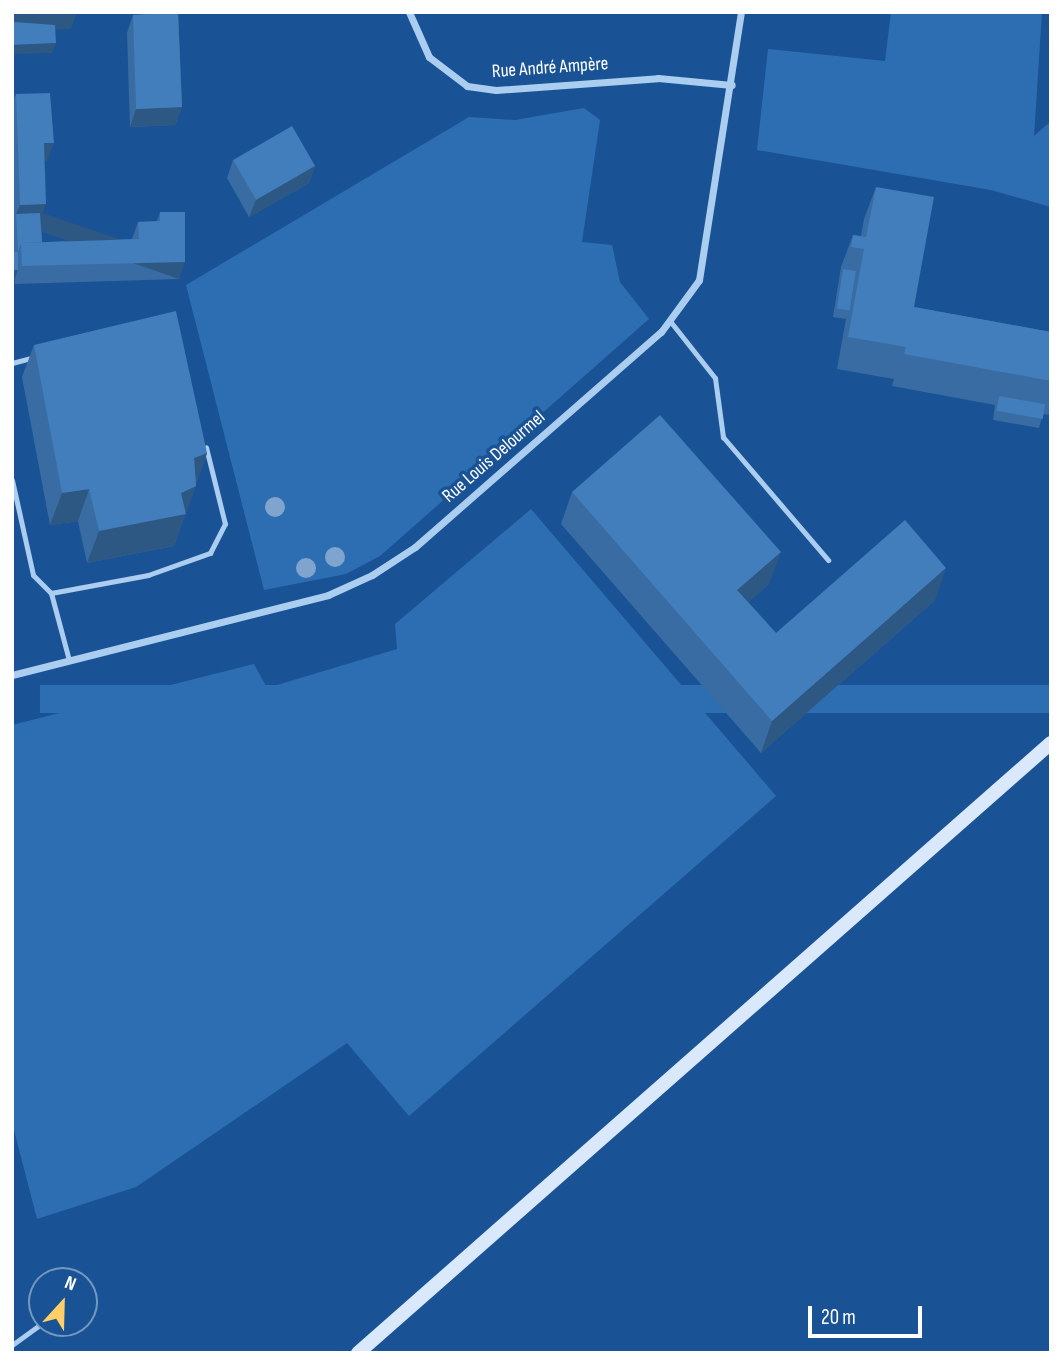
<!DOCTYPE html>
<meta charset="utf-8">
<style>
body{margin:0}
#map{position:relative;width:1063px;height:1365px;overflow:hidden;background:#195395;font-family:"Sofia Sans Condensed",sans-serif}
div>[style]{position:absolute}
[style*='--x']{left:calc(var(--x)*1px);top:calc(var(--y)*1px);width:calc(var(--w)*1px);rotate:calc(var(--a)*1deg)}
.green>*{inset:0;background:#2d6eb3;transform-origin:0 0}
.service>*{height:5px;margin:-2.5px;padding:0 2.5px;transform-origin:2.5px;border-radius:2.5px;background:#abcdf0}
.minor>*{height:7px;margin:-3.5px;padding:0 3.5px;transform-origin:3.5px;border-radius:3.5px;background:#abcdf0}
.secondary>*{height:14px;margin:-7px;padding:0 7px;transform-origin:7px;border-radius:7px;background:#d9e9fb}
.trees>*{width:20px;height:20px;margin:-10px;border-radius:50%;background:#7fa4cd}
.wall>*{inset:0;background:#396ca2}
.shaded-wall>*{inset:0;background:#2e5884;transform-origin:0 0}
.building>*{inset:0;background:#427dbc;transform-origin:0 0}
span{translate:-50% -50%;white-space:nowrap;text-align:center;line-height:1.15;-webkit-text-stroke:7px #195395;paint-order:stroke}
.street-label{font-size:19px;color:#fff}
.frame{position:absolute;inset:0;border:14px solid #fff;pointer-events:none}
.north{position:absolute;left:28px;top:1267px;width:70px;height:70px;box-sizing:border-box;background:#195395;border:2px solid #7598bf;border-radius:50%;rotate:22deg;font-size:19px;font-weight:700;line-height:28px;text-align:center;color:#fff}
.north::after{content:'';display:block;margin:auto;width:24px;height:32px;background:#ffcf6a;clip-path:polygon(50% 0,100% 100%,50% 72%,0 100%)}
.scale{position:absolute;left:808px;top:1306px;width:114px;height:32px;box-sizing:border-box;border:4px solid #fff;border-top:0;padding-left:9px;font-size:21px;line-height:24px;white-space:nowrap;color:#fff;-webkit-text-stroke:5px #195395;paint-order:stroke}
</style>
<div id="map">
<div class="green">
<i style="clip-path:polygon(891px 12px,1042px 12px,1034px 136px,1051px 121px,1051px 207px,991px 190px,757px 150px,768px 49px,885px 61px)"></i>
<i style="clip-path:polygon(584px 108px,600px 120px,582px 242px,612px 245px,620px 282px,649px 319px,380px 556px,346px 574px,264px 590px,186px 285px,469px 117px,515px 120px)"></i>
<i style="clip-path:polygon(531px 509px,776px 796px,409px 1116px,347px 1043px,136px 1187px,37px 1219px,12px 1122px,12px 725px,254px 664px,267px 688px,397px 649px,395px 624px)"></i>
<i style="left:1051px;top:685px;width:28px;height:1011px;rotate:90deg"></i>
</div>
<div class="service">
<i style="--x:670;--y:321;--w:73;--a:51.7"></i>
<i style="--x:715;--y:378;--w:60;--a:82.3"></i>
<i style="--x:723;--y:437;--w:162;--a:49.5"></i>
<i style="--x:12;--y:363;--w:23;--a:-15"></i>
<i style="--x:12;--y:480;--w:97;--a:77.5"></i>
<i style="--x:33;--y:575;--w:25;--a:45"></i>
<i style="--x:51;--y:593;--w:69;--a:75"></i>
<i style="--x:51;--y:593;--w:99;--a:-10.5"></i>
<i style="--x:148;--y:575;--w:66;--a:-19.5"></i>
<i style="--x:210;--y:553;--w:33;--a:-63"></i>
<i style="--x:225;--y:524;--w:79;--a:-103.9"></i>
<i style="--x:12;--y:1345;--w:37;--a:-36"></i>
</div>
<div class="minor">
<i style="--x:409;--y:12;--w:49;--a:66"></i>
<i style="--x:429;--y:57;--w:48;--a:37.3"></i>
<i style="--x:467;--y:86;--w:29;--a:8"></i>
<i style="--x:496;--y:90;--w:162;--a:-4.2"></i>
<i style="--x:658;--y:78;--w:74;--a:5.4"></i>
<i style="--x:12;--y:675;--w:326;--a:-14.2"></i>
<i style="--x:328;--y:595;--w:48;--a:-24.4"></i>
<i style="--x:372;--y:575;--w:51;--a:-33.1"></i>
<i style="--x:415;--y:547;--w:327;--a:-41.2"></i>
<i style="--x:661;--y:332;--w:64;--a:-53.8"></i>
<i style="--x:699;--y:280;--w:271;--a:-81.1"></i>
</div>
<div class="secondary">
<i style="--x:358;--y:1353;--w:923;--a:-41.36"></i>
</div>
<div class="trees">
<i style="left:275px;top:507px"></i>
<i style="left:335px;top:557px"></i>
<i style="left:306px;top:568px"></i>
</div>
<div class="wall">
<i style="clip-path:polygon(145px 12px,178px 12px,182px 107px,175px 125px,130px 127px,127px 33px,133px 15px,145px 14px)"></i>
<i style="clip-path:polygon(16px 94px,47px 161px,44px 161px,41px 219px,42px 242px,132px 239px,138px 222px,157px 221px,160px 212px,179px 279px,15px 284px,15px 279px,12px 279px,12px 252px,14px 252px,12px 198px,12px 103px)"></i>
<i style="clip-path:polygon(233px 160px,315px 166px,309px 183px,249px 217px,227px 178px)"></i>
<i style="clip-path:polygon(876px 187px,914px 307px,1051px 332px,1051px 415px,1043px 414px,1039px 428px,993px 420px,995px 405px,892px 386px,894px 379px,837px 369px,846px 319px,833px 317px,841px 267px,853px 235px,861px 236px,864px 219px)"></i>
<i style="clip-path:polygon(34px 345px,207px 453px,174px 546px,87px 563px,78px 521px,50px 525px,22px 377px)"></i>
<i style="clip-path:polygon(572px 492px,769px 584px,748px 602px,776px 633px,935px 600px,761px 753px,561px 524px)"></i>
</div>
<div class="shaded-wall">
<i style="clip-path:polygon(13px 12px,77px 12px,71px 29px,12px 31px)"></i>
<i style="clip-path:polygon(56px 43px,52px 53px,12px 54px,12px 45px)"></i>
<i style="clip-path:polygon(182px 107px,175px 125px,130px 127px,136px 109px)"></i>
<i style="clip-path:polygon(44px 143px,54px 143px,47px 161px,37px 161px)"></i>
<i style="clip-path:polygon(315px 166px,309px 183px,249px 217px,256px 200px)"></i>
<i style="clip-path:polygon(46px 204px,40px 222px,16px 214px,20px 205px)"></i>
<i style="left:185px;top:262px;width:18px;height:163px;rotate:109deg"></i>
<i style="clip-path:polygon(18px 269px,15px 279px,12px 279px,12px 270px)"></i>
<i style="clip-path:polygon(207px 453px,196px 485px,194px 458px)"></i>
<i style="clip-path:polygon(196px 486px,174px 546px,87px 563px,99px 531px)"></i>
<i style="clip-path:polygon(89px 489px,78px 521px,50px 525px,62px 493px)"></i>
<i style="clip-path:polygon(781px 552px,769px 584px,726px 622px,737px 590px)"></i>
<i style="clip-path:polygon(946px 568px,935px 600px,761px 753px,772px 721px)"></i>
</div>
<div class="building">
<i style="clip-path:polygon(12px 12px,13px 12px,14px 34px,12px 34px)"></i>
<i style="clip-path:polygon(152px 12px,178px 12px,182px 107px,136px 109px,133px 15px,152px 14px)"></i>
<i style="clip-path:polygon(14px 22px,55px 25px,56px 43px,12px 45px,12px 39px,14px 34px)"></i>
<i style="clip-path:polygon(50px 93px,54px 143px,44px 143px,46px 204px,20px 205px,16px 94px)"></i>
<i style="left:292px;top:126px;width:46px;height:68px;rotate:60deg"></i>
<i style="clip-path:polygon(876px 187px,934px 197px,914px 307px,1051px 332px,1051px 381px,904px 354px,906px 347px,848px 337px,864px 249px,851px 247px,853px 235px,866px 237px)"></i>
<i style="clip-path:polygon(160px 212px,185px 212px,185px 262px,22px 266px,21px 243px,139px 239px,138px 222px,160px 221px)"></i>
<i style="clip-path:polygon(40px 213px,42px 242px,21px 243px,18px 252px,16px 214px)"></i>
<i style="left:12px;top:252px;width:6px;height:18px"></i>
<i style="left:843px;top:269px;width:13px;height:40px;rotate:9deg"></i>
<i style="clip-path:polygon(176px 311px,207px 453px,194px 458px,196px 486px,181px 493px,186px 514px,99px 531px,89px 489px,62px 493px,34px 345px)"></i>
<i style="left:999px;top:396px;width:47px;height:15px;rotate:10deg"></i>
<i style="clip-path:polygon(660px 415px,781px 552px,737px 590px,776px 633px,905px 520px,946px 568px,772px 721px,572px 492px)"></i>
</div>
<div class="street-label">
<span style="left:550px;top:68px;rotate:-4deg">Rue André Ampère</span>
<span style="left:494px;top:457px;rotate:-41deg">Rue Louis Delourmel</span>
</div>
<div class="frame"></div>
<div class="north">N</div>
<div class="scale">20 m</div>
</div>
